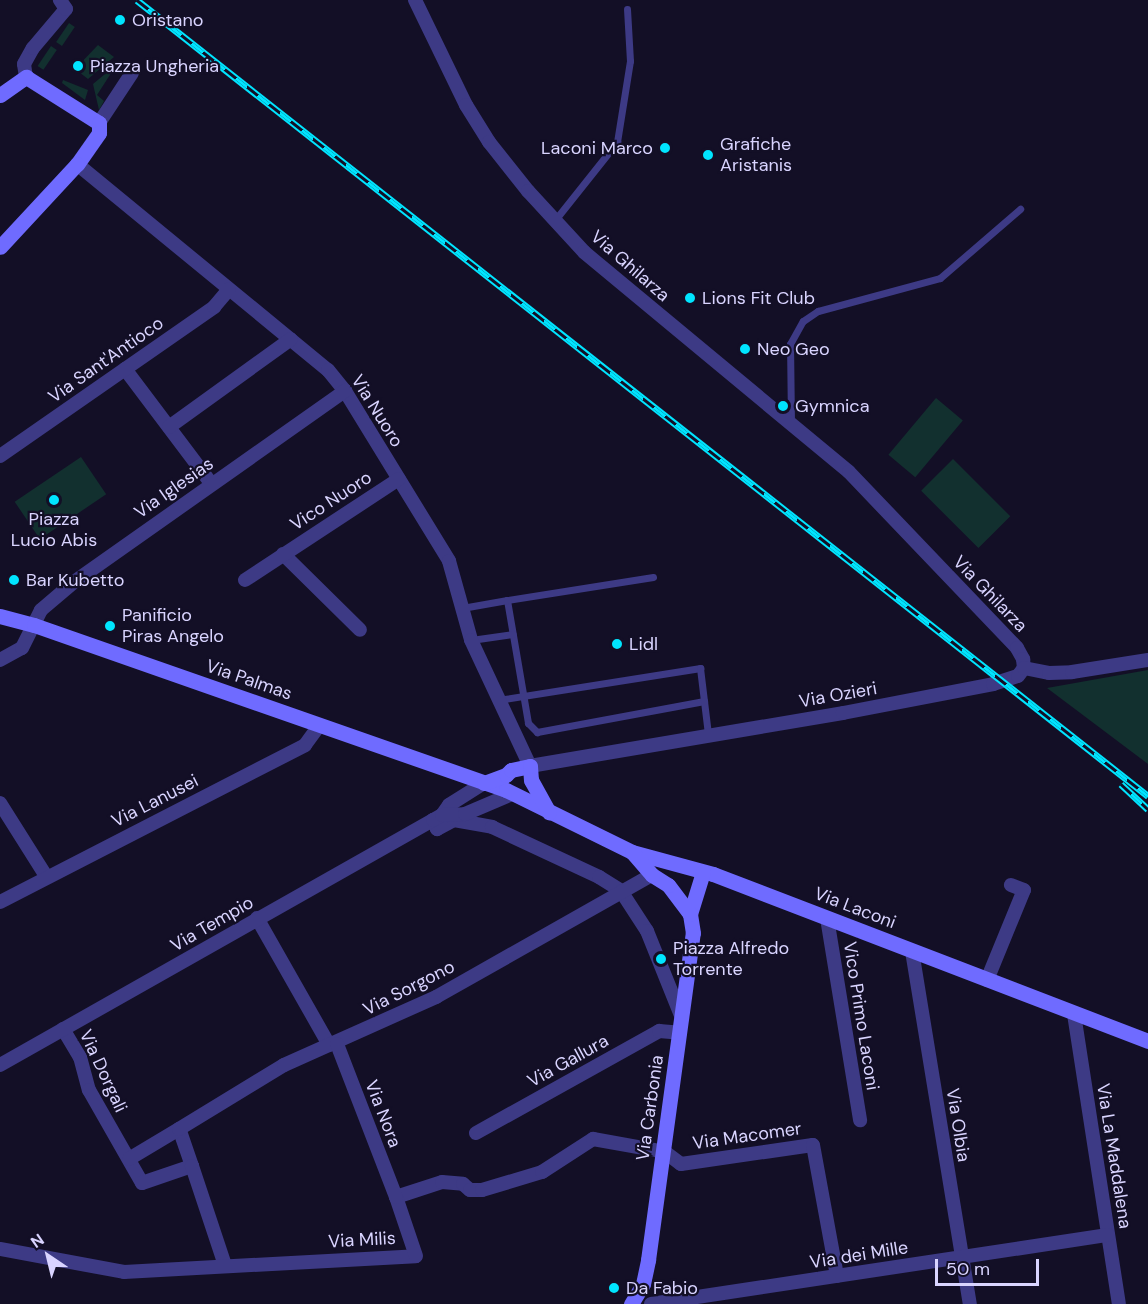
<!DOCTYPE html>
<style>
body{margin:0}
#map{position:relative;width:1148px;height:1304px;overflow:hidden;background:#130f26;font-family:"DM Sans",sans-serif}
div>[style]{position:absolute}
[style*='--x']{left:calc(var(--x)*1px);top:calc(var(--y)*1px);width:calc(var(--w)*1px);rotate:calc(var(--a)*1deg)}
.green>*{inset:0;background:#12302f;transform-origin:0 0}
.lane>*{height:7px;margin:-3.5px;padding:0 3.5px;transform-origin:3.5px;border-radius:3.5px;background:#3d3a85}
.street>*{height:14px;margin:-7px;padding:0 7px;transform-origin:7px;border-radius:7px;background:#3d3a85}
.secondary>*{height:15px;margin:-7.5px;padding:0 7.5px;transform-origin:7.5px;border-radius:7.5px;background:#6f6bff}
.rail>*{height:7px;margin-top:-3.5px;transform-origin:0;background:repeating-linear-gradient(90deg,#130f26 0 14px,#00e5ff 0 28px);box-sizing:border-box;border-block:2px solid #00e5ff}
.dots>*{width:16px;height:16px;translate:-50% -50%;box-sizing:border-box;border:3px solid #130f26;border-radius:50%}
span{translate:-50% -50%;white-space:nowrap;text-align:center;line-height:1.15;-webkit-text-stroke:4.5px #130f26;paint-order:stroke}
.poi-label{font-size:18px;color:#d9d4ff}
.left{translate:0 -50%;text-align:left}
.right{translate:-100% -50%;text-align:right}
.street-label{font-size:18px;color:#d9d4ff}
.north{position:absolute;left:18px;top:1226px;width:60px;height:60px;-webkit-text-stroke:4px #130f26;paint-order:stroke;rotate:325deg;font-size:16px;font-weight:700;line-height:24px;text-align:center;color:#d9d4ff}
.north::after{content:'';display:block;margin:auto;width:21px;height:27px;background:#d9d4ff;clip-path:polygon(50% 0,100% 100%,50% 72%,0 100%)}
.scale{position:absolute;left:935px;top:1259px;width:104px;height:27px;box-sizing:border-box;border:3px solid #d9d4ff;border-top:0;padding-left:8px;font-size:18px;line-height:21px;white-space:nowrap;color:#d9d4ff;-webkit-text-stroke:4px #130f26;paint-order:stroke}
</style>
<div id="map">
<div class="green">
<i style="left:69px;top:23px;width:7px;height:23px;rotate:34deg"></i>
<i style="clip-path:polygon(98px 45px,114px 57px,88px 79px,75px 69px)"></i>
<i style="left:51px;top:46px;width:7px;height:24px;rotate:34deg"></i>
<i style="clip-path:polygon(117px 64px,97px 95px,104px 101px,99px 110px,93px 84px)"></i>
<i style="clip-path:polygon(63px 80px,88px 90px,85px 100px,62px 83px)"></i>
<i style="left:936px;top:398px;width:35px;height:74px;rotate:40deg"></i>
<i style="left:81px;top:457px;width:45px;height:80px;rotate:56deg"></i>
<i style="left:953px;top:459px;width:81px;height:45px;rotate:45deg"></i>
<i style="clip-path:polygon(1148px 670px,1148px 764px,1047px 688px)"></i>
</div>
<div class="lane">
<i style="--x:555;--y:220;--w:100;--a:-51.5"></i>
<i style="--x:617;--y:142;--w:82;--a:-80.9"></i>
<i style="--x:630;--y:61;--w:52;--a:-93.3"></i>
<i style="--x:791;--y:423;--w:79;--a:-90.7"></i>
<i style="--x:790;--y:344;--w:26;--a:-61"></i>
<i style="--x:803;--y:321;--w:18;--a:-34"></i>
<i style="--x:818;--y:311;--w:126;--a:-15.1"></i>
<i style="--x:940;--y:278;--w:106;--a:-40.8"></i>
<i style="--x:653;--y:577;--w:148;--a:171"></i>
<i style="--x:507;--y:600;--w:125;--a:80.3"></i>
<i style="--x:528;--y:723;--w:13;--a:45"></i>
<i style="--x:537;--y:732;--w:170;--a:-10.5"></i>
<i style="--x:462;--y:608;--w:46;--a:-10.1"></i>
<i style="--x:471;--y:640;--w:42;--a:-8.1"></i>
<i style="--x:498;--y:700;--w:205;--a:-9"></i>
<i style="--x:700;--y:668;--w:66;--a:83.1"></i>
</div>
<div class="street">
<i style="--x:415;--y:0;--w:117;--a:64.1"></i>
<i style="--x:466;--y:105;--w:44;--a:58.1"></i>
<i style="--x:489;--y:142;--w:63;--a:51.5"></i>
<i style="--x:528;--y:191;--w:83;--a:47.4"></i>
<i style="--x:584;--y:252;--w:344;--a:39.7"></i>
<i style="--x:849;--y:472;--w:243;--a:46.3"></i>
<i style="--x:1017;--y:648;--w:13;--a:61"></i>
<i style="--x:1023;--y:659;--w:9;--a:84"></i>
<i style="--x:26;--y:77;--w:13;--a:-99"></i>
<i style="--x:24;--y:64;--w:18;--a:-61"></i>
<i style="--x:33;--y:48;--w:51;--a:-49.8"></i>
<i style="--x:66;--y:9;--w:11;--a:-124"></i>
<i style="--x:99;--y:123;--w:60;--a:-56.6"></i>
<i style="--x:77;--y:164;--w:325;--a:39.4"></i>
<i style="--x:328;--y:370;--w:27;--a:51"></i>
<i style="--x:345;--y:391;--w:199;--a:58.5"></i>
<i style="--x:449;--y:561;--w:82;--a:74.4"></i>
<i style="--x:471;--y:640;--w:139;--a:64.9"></i>
<i style="--x:530;--y:766;--w:317;--a:-9.6"></i>
<i style="--x:843;--y:713;--w:153;--a:-10.9"></i>
<i style="--x:993;--y:684;--w:26;--a:-18"></i>
<i style="--x:1018;--y:676;--w:10;--a:-53"></i>
<i style="--x:125;--y:369;--w:143;--a:53"></i>
<i style="--x:169;--y:427;--w:150;--a:-35.8"></i>
<i style="--x:0;--y:456;--w:261;--a:-34.8"></i>
<i style="--x:214;--y:307;--w:23;--a:-50"></i>
<i style="--x:283;--y:554;--w:108;--a:44.6"></i>
<i style="--x:245;--y:580;--w:184;--a:-33.3"></i>
<i style="--x:0;--y:660;--w:25;--a:-29"></i>
<i style="--x:22;--y:648;--w:42;--a:-63.4"></i>
<i style="--x:41;--y:610;--w:43;--a:-40.3"></i>
<i style="--x:74;--y:582;--w:332;--a:-35.2"></i>
<i style="--x:1024;--y:668;--w:25;--a:11"></i>
<i style="--x:1049;--y:673;--w:23;--a:-2"></i>
<i style="--x:1072;--y:672;--w:77;--a:-9"></i>
<i style="--x:0;--y:803;--w:86;--a:57.8"></i>
<i style="--x:442;--y:815;--w:12;--a:-55"></i>
<i style="--x:449;--y:805;--w:41;--a:-32.2"></i>
<i style="--x:433;--y:820;--w:10;--a:66"></i>
<i style="--x:437;--y:829;--w:19;--a:-28"></i>
<i style="--x:454;--y:820;--w:39;--a:10"></i>
<i style="--x:492;--y:827;--w:118;--a:25"></i>
<i style="--x:599;--y:877;--w:26;--a:32"></i>
<i style="--x:621;--y:891;--w:48;--a:57"></i>
<i style="--x:647;--y:931;--w:94;--a:68.1"></i>
<i style="--x:0;--y:902;--w:343;--a:-27.2"></i>
<i style="--x:305;--y:745;--w:24;--a:-54"></i>
<i style="--x:257;--y:918;--w:146;--a:60.4"></i>
<i style="--x:827;--y:918;--w:205;--a:80.7"></i>
<i style="--x:912;--y:951;--w:358;--a:80.7"></i>
<i style="--x:987;--y:980;--w:97;--a:-67.7"></i>
<i style="--x:1024;--y:890;--w:14;--a:-159"></i>
<i style="--x:1074;--y:1014;--w:293;--a:81.2"></i>
<i style="--x:63;--y:1029;--w:33;--a:59"></i>
<i style="--x:80;--y:1057;--w:34;--a:75"></i>
<i style="--x:89;--y:1090;--w:107;--a:60.3"></i>
<i style="--x:142;--y:1183;--w:53;--a:-18.8"></i>
<i style="--x:192;--y:1166;--w:39;--a:-109"></i>
<i style="--x:179;--y:1129;--w:58;--a:149"></i>
<i style="--x:0;--y:1065;--w:498;--a:-29.5"></i>
<i style="--x:433;--y:820;--w:10;--a:-29"></i>
<i style="--x:442;--y:815;--w:23;--a:-2"></i>
<i style="--x:465;--y:814;--w:51;--a:-23.1"></i>
<i style="--x:179;--y:1129;--w:123;--a:-31.4"></i>
<i style="--x:284;--y:1065;--w:167;--a:-24.1"></i>
<i style="--x:436;--y:997;--w:248;--a:-29.5"></i>
<i style="--x:476;--y:1133;--w:210;--a:-29.1"></i>
<i style="--x:659;--y:1031;--w:21;--a:5"></i>
<i style="--x:192;--y:1166;--w:104;--a:71.6"></i>
<i style="--x:396;--y:1197;--w:48;--a:-18.1"></i>
<i style="--x:442;--y:1182;--w:21;--a:5"></i>
<i style="--x:463;--y:1184;--w:9;--a:41"></i>
<i style="--x:470;--y:1190;--w:12;--a:0"></i>
<i style="--x:482;--y:1190;--w:63;--a:-16.7"></i>
<i style="--x:542;--y:1172;--w:61;--a:-32.9"></i>
<i style="--x:593;--y:1139;--w:73;--a:10.2"></i>
<i style="--x:665;--y:1152;--w:20;--a:37"></i>
<i style="--x:681;--y:1164;--w:133;--a:-8.2"></i>
<i style="--x:813;--y:1145;--w:133;--a:79.6"></i>
<i style="--x:0;--y:1249;--w:126;--a:10.5"></i>
<i style="--x:124;--y:1272;--w:292;--a:-3.1"></i>
<i style="--x:416;--y:1256;--w:62;--a:-108.7"></i>
<i style="--x:396;--y:1197;--w:164;--a:-111.1"></i>
<i style="--x:651;--y:1304;--w:462;--a:-8.6"></i>
</div>
<div class="secondary">
<i style="--x:0;--y:95;--w:32;--a:-35"></i>
<i style="--x:26;--y:77;--w:86;--a:32.2"></i>
<i style="--x:99;--y:123;--w:10;--a:90"></i>
<i style="--x:99;--y:133;--w:38;--a:125"></i>
<i style="--x:77;--y:164;--w:113;--a:132.9"></i>
<i style="--x:0;--y:616;--w:35;--a:15"></i>
<i style="--x:34;--y:625;--w:500;--a:19.27"></i>
<i style="--x:506;--y:790;--w:140;--a:26.2"></i>
<i style="--x:632;--y:852;--w:84;--a:15.2"></i>
<i style="--x:713;--y:874;--w:466;--a:21"></i>
<i style="--x:484;--y:783;--w:23;--a:-20"></i>
<i style="--x:506;--y:775;--w:7;--a:-45"></i>
<i style="--x:511;--y:770;--w:19;--a:-12"></i>
<i style="--x:530;--y:766;--w:14;--a:86"></i>
<i style="--x:531;--y:780;--w:37;--a:61"></i>
<i style="--x:690;--y:914;--w:44;--a:-72.8"></i>
<i style="--x:631;--y:1304;--w:23;--a:-59"></i>
<i style="--x:643;--y:1284;--w:25;--a:-78"></i>
<i style="--x:648;--y:1260;--w:330;--a:-82.2"></i>
<i style="--x:693;--y:933;--w:19;--a:-99"></i>
<i style="--x:690;--y:914;--w:36;--a:-127"></i>
<i style="--x:668;--y:885;--w:19;--a:-148"></i>
<i style="--x:652;--y:875;--w:30;--a:-131"></i>
</div>
<div class="rail">
<i style="--x:137;--y:0;--w:1287;--a:38.21"></i>
<i style="--x:1121;--y:784;--w:37;--a:43"></i>
</div>
<div class="dots">
<i style="left:120px;top:20px;background:#00e5ff"></i>
<i style="left:78px;top:66px;background:#00e5ff"></i>
<i style="left:665px;top:148px;background:#00e5ff"></i>
<i style="left:708px;top:155px;background:#00e5ff"></i>
<i style="left:690px;top:298px;background:#00e5ff"></i>
<i style="left:745px;top:349px;background:#00e5ff"></i>
<i style="left:783px;top:406px;background:#00e5ff"></i>
<i style="left:54px;top:500px;background:#00e5ff"></i>
<i style="left:14px;top:580px;background:#00e5ff"></i>
<i style="left:110px;top:626px;background:#00e5ff"></i>
<i style="left:617px;top:644px;background:#00e5ff"></i>
<i style="left:661px;top:959px;background:#00e5ff"></i>
<i style="left:614px;top:1288px;background:#00e5ff"></i>
</div>
<div class="poi-label">
<span class="left" style="left:132px;top:20px">Oristano</span>
<span class="left" style="left:90px;top:66px">Piazza Ungheria</span>
<span class="left" style="left:720px;top:155px">Grafiche<br>Aristanis</span>
<span class="right" style="left:653px;top:148px">Laconi Marco</span>
<span class="left" style="left:702px;top:298px">Lions Fit Club</span>
<span class="left" style="left:757px;top:349px">Neo Geo</span>
<span class="left" style="left:795px;top:406px">Gymnica</span>
<span style="left:54px;top:530px">Piazza<br>Lucio Abis</span>
<span class="left" style="left:26px;top:580px">Bar Kubetto</span>
<span class="left" style="left:122px;top:626px">Panificio<br>Piras Angelo</span>
<span class="left" style="left:629px;top:644px">Lidl</span>
<span class="left" style="left:673px;top:959px">Piazza Alfredo<br>Torrente</span>
<span class="left" style="left:626px;top:1288px">Da Fabio</span>
</div>
<div class="street-label">
<span style="left:630px;top:266px;rotate:41deg">Via Ghilarza</span>
<span style="left:106px;top:360px;rotate:-35deg">Via Sant'Antioco</span>
<span style="left:377px;top:411px;rotate:58deg">Via Nuoro</span>
<span style="left:174px;top:488px;rotate:-35deg">Via Iglesias</span>
<span style="left:331px;top:501px;rotate:-33deg">Vico Nuoro</span>
<span style="left:990px;top:594px;rotate:46deg">Via Ghilarza</span>
<span style="left:249px;top:680px;rotate:19deg">Via Palmas</span>
<span style="left:838px;top:695px;rotate:-10deg">Via Ozieri</span>
<span style="left:155px;top:801px;rotate:-27deg">Via Lanusei</span>
<span style="left:855px;top:908px;rotate:21deg">Via Laconi</span>
<span style="left:212px;top:924px;rotate:-30deg">Via Tempio</span>
<span style="left:409px;top:988px;rotate:-27deg">Via Sorgono</span>
<span style="left:861px;top:1016px;rotate:81deg">Vico Primo Laconi</span>
<span style="left:568px;top:1061px;rotate:-29deg">Via Gallura</span>
<span style="left:103px;top:1071px;rotate:65deg">Via Dorgali</span>
<span style="left:650px;top:1108px;rotate:-82deg">Via Carbonia</span>
<span style="left:383px;top:1114px;rotate:69deg">Via Nora</span>
<span style="left:958px;top:1125px;rotate:81deg">Via Olbia</span>
<span style="left:747px;top:1136px;rotate:-8deg">Via Macomer</span>
<span style="left:1114px;top:1156px;rotate:81deg">Via La Maddalena</span>
<span style="left:362px;top:1240px;rotate:-3deg">Via Milis</span>
<span style="left:859px;top:1255px;rotate:-9deg">Via dei Mille</span>
</div>
<div class="north">N</div>
<div class="scale">50 m</div>
</div>
